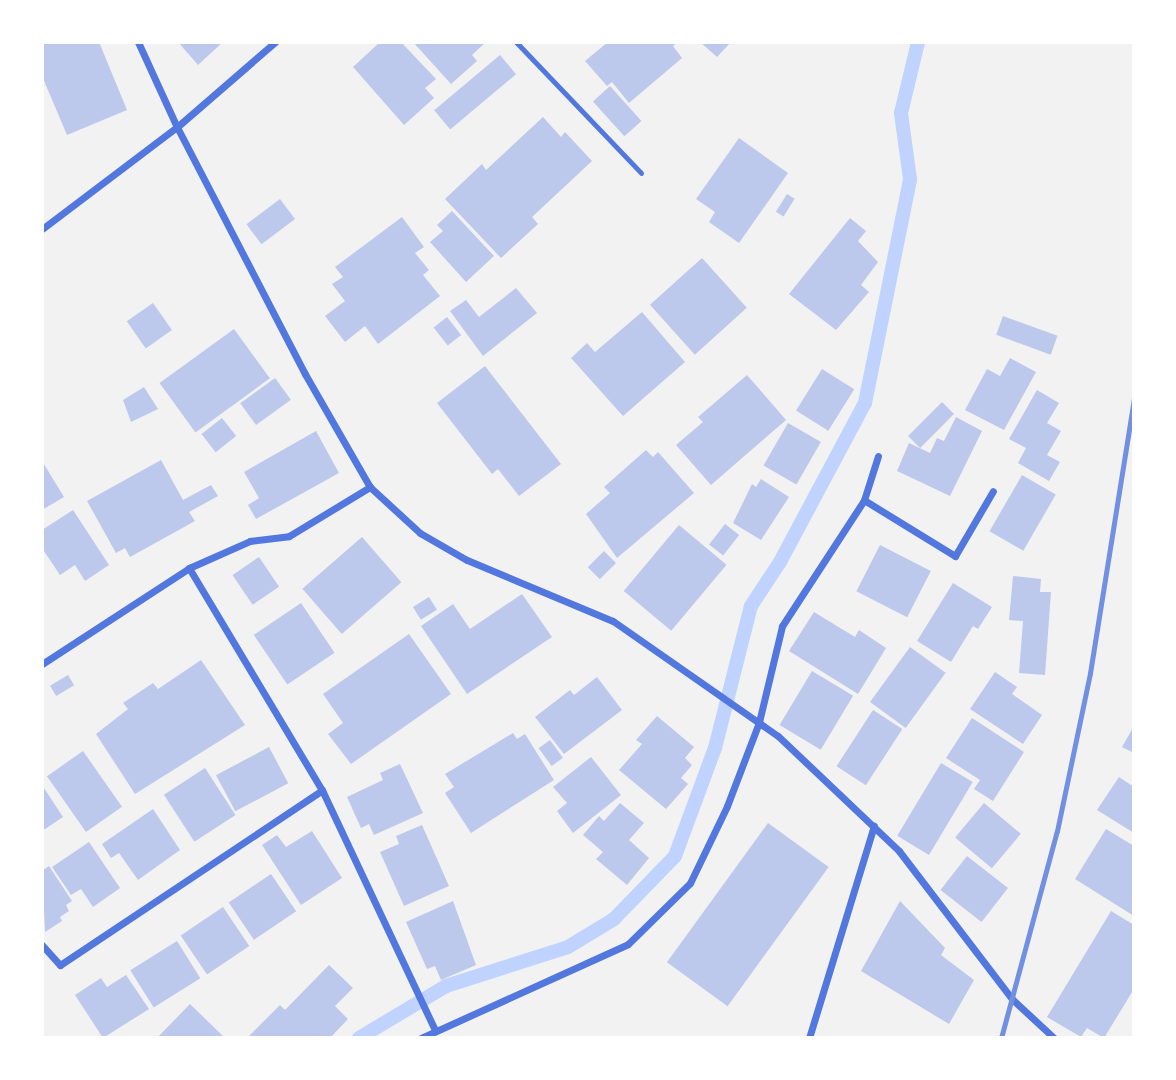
<!DOCTYPE html>
<style>
body{margin:0}
#map{position:relative;width:1176px;height:1080px;overflow:hidden;background:#f2f2f2;font-family:Signika,sans-serif}
div>[style]{position:absolute}
[style*='--x']{left:calc(var(--x)*1px);top:calc(var(--y)*1px);width:calc(var(--w)*1px);rotate:calc(var(--a)*1deg)}
.stream>*{height:14px;margin:-7px;padding:0 7px;transform-origin:7px;border-radius:7px;background:#bfd3fe}
.building>*{inset:0;background:#bdc9ec;transform-origin:0 0}
.service>*{height:5px;margin:-2.5px;padding:0 2.5px;transform-origin:2.5px;border-radius:2.5px;background:#5277de}
.minor>*{height:7px;margin:-3.5px;padding:0 3.5px;transform-origin:3.5px;border-radius:3.5px;background:#5277de}
.rail>*{height:5px;margin:-2.5px;padding:0 2.5px;transform-origin:2.5px;border-radius:2.5px;background:#7290e2}
span{translate:-50% -50%;white-space:nowrap;text-align:center;line-height:1.15;-webkit-text-stroke:5px #fff;paint-order:stroke}
.frame{position:absolute;inset:0;border:44px solid #fff;pointer-events:none}
</style>
<div id="map">
<div class="stream">
<i style="--x:359;--y:1038;--w:101;--a:-30.9"></i>
<i style="--x:446;--y:986;--w:128;--a:-17.7"></i>
<i style="--x:568;--y:947;--w:54;--a:-31.3"></i>
<i style="--x:614;--y:919;--w:88;--a:-45.9"></i>
<i style="--x:675;--y:856;--w:115;--a:-69.7"></i>
<i style="--x:715;--y:748;--w:146;--a:-75.8"></i>
<i style="--x:751;--y:606;--w:53;--a:-56.6"></i>
<i style="--x:780;--y:562;--w:180;--a:-61.9"></i>
<i style="--x:865;--y:403;--w:228;--a:-78.6"></i>
<i style="--x:910;--y:179;--w:67;--a:-97.8"></i>
<i style="--x:901;--y:113;--w:73;--a:-76.5"></i>
</div>
<div class="building">
<i style="clip-path:polygon(42px 42px,99px 42px,127px 110px,67px 135px,42px 76px)"></i>
<i style="clip-path:polygon(178px 42px,223px 42px,198px 65px)"></i>
<i style="clip-path:polygon(380px 42px,401px 42px,436px 79px,425px 88px,434px 98px,404px 125px,353px 67px)"></i>
<i style="clip-path:polygon(413px 42px,486px 42px,472px 55px,477px 61px,451px 84px)"></i>
<i style="clip-path:polygon(608px 42px,678px 42px,673px 46px,682px 58px,629px 103px,612px 82px,607px 86px,585px 61px)"></i>
<i style="clip-path:polygon(700px 42px,731px 42px,717px 57px)"></i>
<i style="left:500px;top:55px;width:25px;height:86px;rotate:50deg"></i>
<i style="left:610px;top:86px;width:47px;height:23px;rotate:48deg"></i>
<i style="clip-path:polygon(543px 117px,561px 137px,565px 132px,592px 161px,532px 217px,538px 224px,501px 258px,445px 199px,482px 164px,486px 170px)"></i>
<i style="clip-path:polygon(739px 138px,788px 173px,739px 243px,709px 222px,715px 212px,696px 199px)"></i>
<i style="left:787px;top:194px;width:9px;height:21px;rotate:32deg"></i>
<i style="left:280px;top:199px;width:25px;height:42px;rotate:53deg"></i>
<i style="clip-path:polygon(452px 211px,494px 256px,466px 282px,430px 242px,443px 231px,437px 225px)"></i>
<i style="clip-path:polygon(402px 217px,424px 247px,415px 253px,429px 270px,423px 275px,440px 296px,378px 344px,365px 326px,345px 342px,325px 316px,345px 301px,332px 284px,343px 277px,335px 267px)"></i>
<i style="clip-path:polygon(850px 218px,866px 231px,858px 241px,878px 262px,861px 285px,869px 292px,836px 330px,789px 294px)"></i>
<i style="left:702px;top:258px;width:67px;height:70px;rotate:48deg"></i>
<i style="clip-path:polygon(516px 288px,537px 313px,483px 356px,450px 311px,466px 300px,479px 317px)"></i>
<i style="left:153px;top:303px;width:33px;height:32px;rotate:55deg"></i>
<i style="clip-path:polygon(642px 312px,685px 362px,623px 416px,571px 358px,587px 343px,595px 352px)"></i>
<i style="left:1003px;top:316px;width:58px;height:20px;rotate:20deg"></i>
<i style="left:447px;top:317px;width:23px;height:17px;rotate:52deg"></i>
<i style="left:234px;top:329px;width:61px;height:92px;rotate:54deg"></i>
<i style="clip-path:polygon(1010px 358px,1036px 372px,1004px 430px,965px 410px,987px 369px,1000px 376px)"></i>
<i style="clip-path:polygon(485px 366px,561px 464px,519px 496px,498px 469px,492px 474px,437px 403px)"></i>
<i style="left:822px;top:369px;width:38px;height:49px;rotate:32deg"></i>
<i style="clip-path:polygon(747px 375px,786px 420px,711px 485px,676px 445px,703px 422px,698px 417px)"></i>
<i style="left:275px;top:378px;width:27px;height:43px;rotate:54deg"></i>
<i style="clip-path:polygon(144px 387px,158px 409px,131px 422px,123px 400px)"></i>
<i style="clip-path:polygon(1037px 390px,1059px 403px,1047px 423px,1061px 431px,1047px 455px,1060px 462px,1049px 481px,1018px 463px,1026px 448px,1009px 439px)"></i>
<i style="left:942px;top:402px;width:17px;height:48px;rotate:45deg"></i>
<i style="clip-path:polygon(956px 417px,982px 431px,950px 496px,897px 471px,909px 443px,930px 453px,937px 438px,944px 441px)"></i>
<i style="left:222px;top:418px;width:23px;height:26px;rotate:52deg"></i>
<i style="left:788px;top:423px;width:38px;height:49px;rotate:30deg"></i>
<i style="clip-path:polygon(316px 431px,339px 473px,256px 519px,248px 505px,259px 498px,244px 472px)"></i>
<i style="clip-path:polygon(646px 450px,653px 457px,658px 452px,694px 493px,617px 558px,586px 514px,610px 493px,604px 487px)"></i>
<i style="clip-path:polygon(161px 460px,183px 500px,211px 485px,218px 496px,189px 512px,195px 521px,130px 557px,125px 548px,116px 553px,87px 501px)"></i>
<i style="clip-path:polygon(42px 461px,64px 497px,42px 510px)"></i>
<i style="left:1022px;top:475px;width:39px;height:65px;rotate:30deg"></i>
<i style="clip-path:polygon(761px 479px,789px 497px,761px 540px,733px 523px,752px 484px,756px 487px)"></i>
<i style="clip-path:polygon(73px 510px,109px 565px,85px 581px,75px 565px,60px 575px,42px 548px,42px 530px)"></i>
<i style="left:725px;top:524px;width:18px;height:26px;rotate:38deg"></i>
<i style="left:679px;top:525px;width:62px;height:86px;rotate:40deg"></i>
<i style="left:362px;top:537px;width:60px;height:79px;rotate:49deg"></i>
<i style="left:880px;top:545px;width:57px;height:52px;rotate:27deg"></i>
<i style="left:604px;top:551px;width:17px;height:23px;rotate:45deg"></i>
<i style="left:259px;top:557px;width:36px;height:32px;rotate:56deg"></i>
<i style="clip-path:polygon(1013px 576px,1041px 579px,1040px 592px,1051px 592px,1045px 675px,1019px 673px,1023px 621px,1009px 620px)"></i>
<i style="clip-path:polygon(953px 583px,992px 607px,978px 629px,973px 626px,951px 662px,917px 641px)"></i>
<i style="clip-path:polygon(522px 594px,552px 637px,467px 694px,421px 626px,453px 604px,470px 629px)"></i>
<i style="left:429px;top:597px;width:15px;height:19px;rotate:58deg"></i>
<i style="left:301px;top:603px;width:60px;height:57px;rotate:56deg"></i>
<i style="clip-path:polygon(814px 612px,855px 637px,859px 630px,886px 648px,858px 694px,789px 651px)"></i>
<i style="clip-path:polygon(409px 634px,451px 694px,351px 764px,328px 734px,343px 723px,323px 694px)"></i>
<i style="left:910px;top:647px;width:44px;height:68px;rotate:36deg"></i>
<i style="clip-path:polygon(201px 660px,245px 725px,135px 794px,96px 734px,128px 709px,123px 703px,153px 683px,158px 689px)"></i>
<i style="left:812px;top:671px;width:48px;height:63px;rotate:31deg"></i>
<i style="clip-path:polygon(995px 672px,1017px 687px,1012px 694px,1042px 715px,1023px 744px,970px 709px)"></i>
<i style="left:68px;top:675px;width:12px;height:21px;rotate:59deg"></i>
<i style="clip-path:polygon(597px 677px,622px 710px,564px 754px,535px 717px,570px 690px,574px 695px)"></i>
<i style="left:873px;top:710px;width:35px;height:67px;rotate:33deg"></i>
<i style="clip-path:polygon(657px 716px,694px 747px,685px 758px,692px 765px,681px 778px,688px 784px,666px 809px,619px 770px,642px 744px,636px 740px)"></i>
<i style="clip-path:polygon(972px 718px,1024px 752px,993px 801px,974px 789px,980px 780px,946px 758px)"></i>
<i style="clip-path:polygon(1134px 726px,1134px 753px,1122px 747px)"></i>
<i style="clip-path:polygon(513px 733px,517px 739px,525px 734px,554px 780px,471px 833px,445px 793px,454px 787px,445px 774px)"></i>
<i style="left:550px;top:740px;width:22px;height:14px;rotate:54deg"></i>
<i style="left:269px;top:747px;width:41px;height:60px;rotate:62deg"></i>
<i style="left:83px;top:751px;width:68px;height:44px;rotate:55deg"></i>
<i style="clip-path:polygon(591px 757px,621px 795px,573px 833px,557px 811px,567px 803px,553px 787px)"></i>
<i style="left:941px;top:763px;width:37px;height:85px;rotate:31deg"></i>
<i style="clip-path:polygon(400px 764px,423px 813px,374px 835px,369px 824px,361px 828px,347px 797px,383px 780px,380px 773px)"></i>
<i style="left:205px;top:768px;width:56px;height:49px;rotate:57deg"></i>
<i style="clip-path:polygon(1119px 777px,1134px 787px,1134px 833px,1097px 810px)"></i>
<i style="clip-path:polygon(42px 785px,63px 817px,42px 831px)"></i>
<i style="clip-path:polygon(620px 803px,644px 823px,629px 840px,649px 858px,627px 885px,596px 859px,603px 852px,583px 835px,599px 816px,604px 821px)"></i>
<i style="left:984px;top:803px;width:48px;height:45px;rotate:40deg"></i>
<i style="clip-path:polygon(153px 809px,180px 850px,138px 880px,119px 853px,111px 858px,102px 844px)"></i>
<i style="left:768px;top:823px;width:75px;height:172px;rotate:36deg"></i>
<i style="clip-path:polygon(422px 825px,449px 886px,404px 906px,380px 852px,399px 844px,396px 836px)"></i>
<i style="clip-path:polygon(1106px 829px,1134px 846px,1134px 916px,1075px 879px)"></i>
<i style="clip-path:polygon(312px 831px,342px 878px,301px 905px,262px 845px,277px 835px,286px 847px)"></i>
<i style="clip-path:polygon(89px 842px,120px 888px,93px 907px,81px 889px,71px 895px,52px 867px)"></i>
<i style="left:967px;top:856px;width:52px;height:43px;rotate:38deg"></i>
<i style="clip-path:polygon(49px 866px,72px 901px,66px 905px,69px 911px,60px 917px,62px 921px,45px 932px,42px 871px)"></i>
<i style="left:271px;top:874px;width:45px;height:51px;rotate:56deg"></i>
<i style="clip-path:polygon(453px 901px,476px 965px,441px 980px,435px 966px,427px 969px,406px 922px)"></i>
<i style="clip-path:polygon(900px 901px,945px 948px,941px 955px,974px 980px,949px 1024px,861px 971px)"></i>
<i style="left:223px;top:907px;width:47px;height:51px;rotate:56deg"></i>
<i style="clip-path:polygon(1111px 911px,1134px 925px,1134px 989px,1104px 1038px,1087px 1028px,1081px 1037px,1047px 1017px)"></i>
<i style="left:177px;top:941px;width:44px;height:55px;rotate:58deg"></i>
<i style="clip-path:polygon(329px 965px,353px 988px,335px 1006px,348px 1019px,330px 1038px,247px 1038px,280px 1005px,285px 1010px)"></i>
<i style="clip-path:polygon(126px 975px,149px 1009px,103px 1038px,75px 995px,101px 978px,107px 987px)"></i>
<i style="clip-path:polygon(190px 1004px,225px 1038px,157px 1038px)"></i>
</div>
<div class="service">
<i style="--x:516;--y:42;--w:181;--a:46.3"></i>
</div>
<div class="minor">
<i style="--x:138;--y:42;--w:94;--a:65.4"></i>
<i style="--x:177;--y:127;--w:278;--a:62.6"></i>
<i style="--x:305;--y:374;--w:130;--a:60.1"></i>
<i style="--x:370;--y:487;--w:68;--a:42.6"></i>
<i style="--x:420;--y:533;--w:54;--a:29.9"></i>
<i style="--x:467;--y:560;--w:158;--a:22.7"></i>
<i style="--x:613;--y:621;--w:201;--a:34.9"></i>
<i style="--x:778;--y:736;--w:167;--a:43.5"></i>
<i style="--x:899;--y:851;--w:186;--a:52.6"></i>
<i style="--x:1012;--y:999;--w:57;--a:42.9"></i>
<i style="--x:42;--y:229;--w:169;--a:-37.1"></i>
<i style="--x:177;--y:127;--w:130;--a:-40.9"></i>
<i style="--x:864;--y:500;--w:107;--a:31.6"></i>
<i style="--x:955;--y:556;--w:75;--a:-59.7"></i>
<i style="--x:189;--y:568;--w:259;--a:59.1"></i>
<i style="--x:322;--y:790;--w:265;--a:64.8"></i>
<i style="--x:42;--y:664;--w:176;--a:-33.1"></i>
<i style="--x:189;--y:568;--w:67;--a:-23.9"></i>
<i style="--x:250;--y:541;--w:39;--a:-7"></i>
<i style="--x:289;--y:536;--w:95;--a:-31.2"></i>
<i style="--x:42;--y:945;--w:27;--a:48"></i>
<i style="--x:60;--y:965;--w:315;--a:-33.7"></i>
<i style="--x:421;--y:1038;--w:227;--a:-24.4"></i>
<i style="--x:628;--y:944;--w:87;--a:-44.5"></i>
<i style="--x:690;--y:883;--w:85;--a:-64.3"></i>
<i style="--x:727;--y:806;--w:90;--a:-69.1"></i>
<i style="--x:759;--y:722;--w:99;--a:-76.5"></i>
<i style="--x:782;--y:626;--w:150;--a:-56.9"></i>
<i style="--x:864;--y:500;--w:46;--a:-72.3"></i>
<i style="--x:809;--y:1038;--w:222;--a:-73"></i>
</div>
<div class="rail">
<i style="--x:1001;--y:1038;--w:214;--a:-74.9"></i>
<i style="--x:1057;--y:831;--w:161;--a:-78.2"></i>
<i style="--x:1090;--y:673;--w:278;--a:-80.9"></i>
</div>
<div class="frame"></div>
</div>
